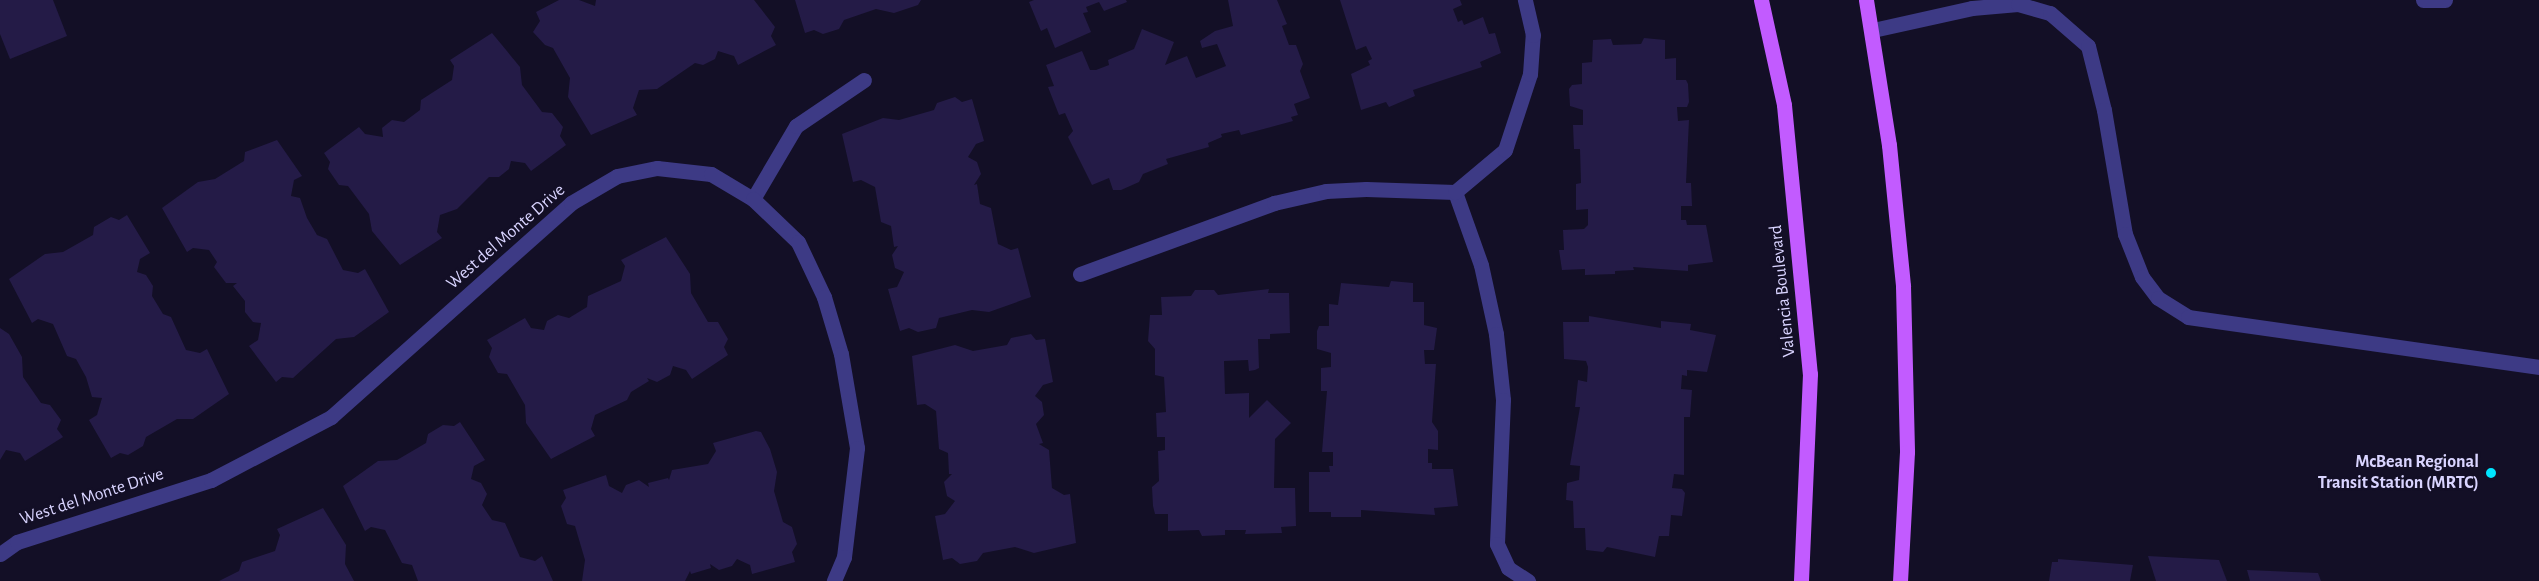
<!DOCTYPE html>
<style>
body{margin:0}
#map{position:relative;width:2539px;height:581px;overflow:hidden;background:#130f26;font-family:"Alegreya Sans",sans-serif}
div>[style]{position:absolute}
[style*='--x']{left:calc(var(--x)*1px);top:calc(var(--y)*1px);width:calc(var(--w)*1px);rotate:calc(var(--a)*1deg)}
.building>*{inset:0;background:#241b47}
.lane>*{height:15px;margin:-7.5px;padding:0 7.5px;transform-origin:7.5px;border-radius:7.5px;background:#3d3a85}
.street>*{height:15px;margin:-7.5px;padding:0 7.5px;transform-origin:7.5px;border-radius:7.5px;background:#3d3a85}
.primary>*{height:15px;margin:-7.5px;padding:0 7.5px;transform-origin:7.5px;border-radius:7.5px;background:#c25bff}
.dots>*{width:16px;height:16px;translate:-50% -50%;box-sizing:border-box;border:3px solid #130f26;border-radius:50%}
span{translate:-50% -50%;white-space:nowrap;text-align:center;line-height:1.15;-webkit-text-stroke:4.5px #130f26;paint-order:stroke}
.street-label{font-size:18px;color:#d9d4ff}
.poi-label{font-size:18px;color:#d9d4ff;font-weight:700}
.right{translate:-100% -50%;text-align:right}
</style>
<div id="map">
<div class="building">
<i style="clip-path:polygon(0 0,53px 0,67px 36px,10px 59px,0 34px)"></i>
<i style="clip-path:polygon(559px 0,579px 0,595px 6px,596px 0,754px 0,775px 27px,771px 36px,776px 45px,738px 65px,734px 56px,718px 51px,715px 59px,703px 65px,695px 63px,657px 89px,639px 90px,633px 108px,637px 115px,591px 135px,568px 97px,570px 78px,553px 48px,545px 45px,533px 32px,540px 21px,536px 12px)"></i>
<i style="clip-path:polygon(795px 0,921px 0,918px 5px,894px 13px,876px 9px,844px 20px,839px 29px,823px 34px,814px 30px,805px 33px)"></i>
<i style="clip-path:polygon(1034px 0,1126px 0,1127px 2px,1104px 11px,1099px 2px,1086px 7px,1088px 12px,1083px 13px,1091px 32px,1055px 48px,1047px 28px,1041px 31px,1029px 2px)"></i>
<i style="clip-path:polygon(1228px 0,1277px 0,1287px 24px,1282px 26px,1289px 45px,1296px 45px,1303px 64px,1300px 71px,1310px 98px,1294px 104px,1298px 115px,1291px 117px,1293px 121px,1241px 135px,1239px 130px,1221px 134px,1222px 137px,1208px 143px,1209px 147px,1166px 159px,1168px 164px,1143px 174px,1139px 182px,1121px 190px,1113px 190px,1109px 178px,1092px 185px,1068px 137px,1073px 131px,1065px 113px,1059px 115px,1048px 87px,1054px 86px,1046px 65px,1082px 51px,1090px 70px,1096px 70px,1109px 65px,1108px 60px,1134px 49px,1142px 29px,1174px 42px,1165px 65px,1187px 56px,1196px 78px,1226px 66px,1217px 44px,1202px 48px,1200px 41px,1215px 31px,1233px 26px)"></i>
<i style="clip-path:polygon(1340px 0,1460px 0,1462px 5px,1453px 9px,1458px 22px,1462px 20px,1464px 25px,1483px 17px,1489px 34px,1495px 33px,1501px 53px,1480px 62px,1482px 67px,1413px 90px,1415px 96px,1389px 107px,1386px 102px,1361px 110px,1351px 74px,1370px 65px,1368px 61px,1372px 59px,1366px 46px,1356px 50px)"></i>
<i style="clip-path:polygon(492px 33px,520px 67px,522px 85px,542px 112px,552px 113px,563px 127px,560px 136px,566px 145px,531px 171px,525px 163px,511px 161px,509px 169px,499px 177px,489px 177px,457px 209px,440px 215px,437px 232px,442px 238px,400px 265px,372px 231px,369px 214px,348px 186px,339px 185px,328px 169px,330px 162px,324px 153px,359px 127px,365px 134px,383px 137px,382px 128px,392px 120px,404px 122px,420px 110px,421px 100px,452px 80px,454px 66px,450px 60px)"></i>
<i style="clip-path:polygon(1644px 38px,1665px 40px,1665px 59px,1676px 58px,1676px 80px,1686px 80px,1688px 84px,1689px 102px,1687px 107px,1677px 107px,1678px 121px,1689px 120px,1686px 183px,1691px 183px,1692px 206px,1681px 206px,1681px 220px,1686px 220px,1687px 225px,1706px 225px,1713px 262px,1688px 265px,1688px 271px,1633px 267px,1634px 270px,1615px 271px,1615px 274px,1585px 275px,1585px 269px,1562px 270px,1559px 250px,1564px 250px,1563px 230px,1584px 229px,1588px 225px,1588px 209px,1576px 210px,1576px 184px,1581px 183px,1580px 149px,1574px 149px,1573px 125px,1583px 125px,1583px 110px,1570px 106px,1569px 89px,1572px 85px,1582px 84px,1582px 63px,1592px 62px,1593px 40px,1611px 39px,1613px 45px,1641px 44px)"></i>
<i style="clip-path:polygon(955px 97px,962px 102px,972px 99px,984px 141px,976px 144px,968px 157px,977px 162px,981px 174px,974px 185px,977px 184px,980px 204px,991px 208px,998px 244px,1011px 250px,1018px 248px,1031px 297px,989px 312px,972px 310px,939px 318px,936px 328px,918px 332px,909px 328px,900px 331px,888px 289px,897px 287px,904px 272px,895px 268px,892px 255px,898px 246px,894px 247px,891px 226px,881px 222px,875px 187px,861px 180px,853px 182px,842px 134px,883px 118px,899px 120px,934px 110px,937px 103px)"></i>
<i style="clip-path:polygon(277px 140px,302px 176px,294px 180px,291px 196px,300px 198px,307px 218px,317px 235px,327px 239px,343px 270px,358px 273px,365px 269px,389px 312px,354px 337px,336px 339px,293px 378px,282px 377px,276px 382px,249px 346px,258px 340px,261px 323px,253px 322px,245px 312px,245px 301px,233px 286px,237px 283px,226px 283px,214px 267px,217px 262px,209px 250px,193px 248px,187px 252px,162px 208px,198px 182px,215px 179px,244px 161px,245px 152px)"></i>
<i style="clip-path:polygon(127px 215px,150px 253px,140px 259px,137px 272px,146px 275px,153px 286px,152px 296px,163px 314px,171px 317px,186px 350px,200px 353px,207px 349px,229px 394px,193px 419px,177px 419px,146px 437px,143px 446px,128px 455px,120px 453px,111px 458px,89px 420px,97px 415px,102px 398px,92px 397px,86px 377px,76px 359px,67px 356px,53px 324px,38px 319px,32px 323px,9px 279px,45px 254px,63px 252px,93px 235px,94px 227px,111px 217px,119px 220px)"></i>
<i style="clip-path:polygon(666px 237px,690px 274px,691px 293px,708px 322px,718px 322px,728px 339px,724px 347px,728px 355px,692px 379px,686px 370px,673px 366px,670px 375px,657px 382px,647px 378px,649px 381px,631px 392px,627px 400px,595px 415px,591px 429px,595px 436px,551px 459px,526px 423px,525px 405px,507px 374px,498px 373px,489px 357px,492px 348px,487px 340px,525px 318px,531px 328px,544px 330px,547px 321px,558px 315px,569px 318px,587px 307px,588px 296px,621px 281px,625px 266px,621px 260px)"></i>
<i style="clip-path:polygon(1391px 281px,1413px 283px,1413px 302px,1424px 302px,1424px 325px,1437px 328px,1434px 350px,1424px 350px,1425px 364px,1436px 364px,1432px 422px,1438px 431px,1438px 450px,1428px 449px,1428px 463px,1432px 463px,1432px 469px,1453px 469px,1458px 506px,1434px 508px,1435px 515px,1361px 510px,1361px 517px,1331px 517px,1331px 512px,1309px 512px,1309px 472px,1330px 472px,1329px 466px,1333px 466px,1333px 452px,1322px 452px,1327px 391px,1321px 391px,1321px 368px,1331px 367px,1331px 353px,1317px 349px,1317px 331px,1319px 326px,1329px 326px,1329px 304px,1338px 305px,1341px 283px,1389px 287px)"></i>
<i style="clip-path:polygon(1269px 289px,1268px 293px,1289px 293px,1290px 333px,1270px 334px,1270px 339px,1258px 339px,1259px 368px,1255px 370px,1249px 371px,1248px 360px,1224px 361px,1225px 394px,1249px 393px,1249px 418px,1267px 400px,1291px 423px,1275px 439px,1274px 488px,1295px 488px,1296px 526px,1281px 527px,1282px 533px,1245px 534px,1246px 530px,1225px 530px,1225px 535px,1202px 536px,1199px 530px,1168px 531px,1168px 514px,1155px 514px,1153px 506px,1152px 487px,1159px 481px,1158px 451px,1165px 450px,1165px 437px,1157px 437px,1156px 413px,1166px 412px,1164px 377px,1155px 375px,1155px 349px,1148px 341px,1150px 315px,1162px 315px,1161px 297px,1191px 296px,1195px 290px,1214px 290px,1218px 295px)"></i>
<i style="clip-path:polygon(1589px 316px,1661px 328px,1661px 321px,1691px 324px,1690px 330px,1716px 335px,1707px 372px,1687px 370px,1687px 376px,1682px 375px,1681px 389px,1692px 390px,1690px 417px,1684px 417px,1684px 475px,1674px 474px,1672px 488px,1682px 489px,1685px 493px,1682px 516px,1671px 515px,1669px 536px,1659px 536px,1655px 557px,1607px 547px,1603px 552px,1586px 550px,1585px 528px,1574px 528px,1573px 501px,1566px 500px,1567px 483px,1579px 480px,1580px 466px,1570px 465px,1580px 407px,1575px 407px,1578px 380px,1587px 382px,1588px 367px,1586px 361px,1564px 359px,1563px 322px,1589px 322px)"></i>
<i style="clip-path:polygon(0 328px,9px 334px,22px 357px,23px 377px,41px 403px,50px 405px,61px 420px,57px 429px,63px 437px,25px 461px,20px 453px,6px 450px,0 460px)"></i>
<i style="clip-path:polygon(1031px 334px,1036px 340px,1045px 339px,1053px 382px,1043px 385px,1035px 396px,1042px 402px,1044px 415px,1036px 424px,1043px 443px,1039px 444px,1049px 450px,1052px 488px,1064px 495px,1070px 494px,1076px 543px,1034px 553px,1015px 547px,983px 553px,977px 561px,960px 564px,952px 558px,943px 560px,935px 516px,945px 514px,955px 501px,947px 496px,944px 482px,952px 474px,949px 474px,948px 453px,939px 449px,936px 411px,925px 404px,917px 405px,912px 356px,955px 345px,973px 351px,1007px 345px,1011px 338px)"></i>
<i style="clip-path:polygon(460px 422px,485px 460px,474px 466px,471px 479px,481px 483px,487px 494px,482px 505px,492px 520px,505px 523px,520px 557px,535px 561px,542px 556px,553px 581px,418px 581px,412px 565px,402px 563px,385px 530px,371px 527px,365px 531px,343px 486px,378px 461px,397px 460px,426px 443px,428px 434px,443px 425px,454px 426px)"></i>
<i style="clip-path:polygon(756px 431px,761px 432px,770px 449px,777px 472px,774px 491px,783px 522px,792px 527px,797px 544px,792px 552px,795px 562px,752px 574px,750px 565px,737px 559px,732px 566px,719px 570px,710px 564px,711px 568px,691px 574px,690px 571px,685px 581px,582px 581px,585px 560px,575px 526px,567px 524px,561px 506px,566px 498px,563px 490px,606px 475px,609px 486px,622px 493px,626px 485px,639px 480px,649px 487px,648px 483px,668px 478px,669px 480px,672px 470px,708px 464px,716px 451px,713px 443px)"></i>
<i style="clip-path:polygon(323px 508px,346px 545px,345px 564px,354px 581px,219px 581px,239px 571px,242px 562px,275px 551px,280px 535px,277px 529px)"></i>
<i style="clip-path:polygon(2148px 556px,2219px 560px,2227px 581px,2156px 581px)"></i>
<i style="clip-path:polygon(2058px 559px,2133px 565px,2130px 581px,2049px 581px,2052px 562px,2058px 562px)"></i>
<i style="clip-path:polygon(2247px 570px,2318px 573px,2321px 581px,2250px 581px)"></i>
</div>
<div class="lane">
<i style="--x:2423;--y:0;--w:22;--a:0"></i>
<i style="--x:1873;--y:30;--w:101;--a:-12.5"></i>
<i style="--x:1972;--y:8;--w:46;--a:-5"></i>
<i style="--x:2018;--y:4;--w:33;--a:16"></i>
<i style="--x:2050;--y:13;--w:50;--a:41"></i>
<i style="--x:2088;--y:46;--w:66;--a:76"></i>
<i style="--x:2104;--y:110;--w:126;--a:80.4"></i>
<i style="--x:2125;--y:234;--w:46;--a:68.4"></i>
<i style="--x:2142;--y:277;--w:26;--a:53"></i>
<i style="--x:2158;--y:298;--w:36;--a:32"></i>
<i style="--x:2188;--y:317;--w:355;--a:8.1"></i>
<i style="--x:1455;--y:192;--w:77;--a:70.4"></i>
<i style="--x:1481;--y:265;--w:71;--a:77.7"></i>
<i style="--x:1496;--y:334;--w:66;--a:83.9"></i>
<i style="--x:1503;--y:400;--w:144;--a:92.4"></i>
<i style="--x:1497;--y:544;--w:26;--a:65"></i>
<i style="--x:1508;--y:568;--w:24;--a:33"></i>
<i style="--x:1080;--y:274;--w:207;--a:-20.1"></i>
<i style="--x:1274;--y:203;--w:53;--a:-13"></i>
<i style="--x:1326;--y:191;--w:40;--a:-2.9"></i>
<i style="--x:1366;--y:189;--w:89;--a:1.9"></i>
<i style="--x:1455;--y:192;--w:65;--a:-40"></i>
<i style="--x:1505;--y:150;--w:80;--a:-71.8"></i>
<i style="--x:1530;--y:74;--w:39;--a:-86"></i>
<i style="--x:1533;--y:35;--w:36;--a:-103"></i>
</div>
<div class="street">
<i style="--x:753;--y:199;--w:85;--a:-59.5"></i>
<i style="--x:796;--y:126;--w:82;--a:-34.1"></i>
<i style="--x:0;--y:554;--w:21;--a:-35"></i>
<i style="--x:17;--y:542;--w:204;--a:-17.7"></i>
<i style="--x:211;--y:480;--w:136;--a:-27.7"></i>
<i style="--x:331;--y:417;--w:322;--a:-41.7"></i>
<i style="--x:571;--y:203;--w:53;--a:-30.4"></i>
<i style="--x:617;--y:176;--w:41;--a:-11.3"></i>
<i style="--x:657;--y:168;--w:54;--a:6.3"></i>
<i style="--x:711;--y:174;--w:49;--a:30.8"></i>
<i style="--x:753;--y:199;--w:62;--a:43.7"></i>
<i style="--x:798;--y:242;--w:61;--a:64.7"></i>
<i style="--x:824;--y:297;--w:59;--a:73.4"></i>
<i style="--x:841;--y:354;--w:95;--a:80.3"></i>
<i style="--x:857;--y:448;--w:110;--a:96.8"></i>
<i style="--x:844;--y:557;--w:26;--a:113"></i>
</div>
<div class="primary">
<i style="--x:1761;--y:0;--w:107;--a:77.6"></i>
<i style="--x:1784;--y:105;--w:270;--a:84.5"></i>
<i style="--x:1810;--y:374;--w:207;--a:92.5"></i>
<i style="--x:1866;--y:0;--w:147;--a:81"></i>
<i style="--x:1889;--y:145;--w:142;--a:84.3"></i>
<i style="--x:1903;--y:286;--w:166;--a:88.6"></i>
<i style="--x:1907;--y:452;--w:129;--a:93.1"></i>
</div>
<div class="dots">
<i style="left:2491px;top:473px;background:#00e5ff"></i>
</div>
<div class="street-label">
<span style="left:506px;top:237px;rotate:-41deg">West del Monte Drive</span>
<span style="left:1783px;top:291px;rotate:-96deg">Valencia Boulevard</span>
<span style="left:92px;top:497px;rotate:-18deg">West del Monte Drive</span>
</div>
<div class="poi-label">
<span class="right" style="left:2479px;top:473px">McBean Regional<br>Transit Station (MRTC)</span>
</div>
</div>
